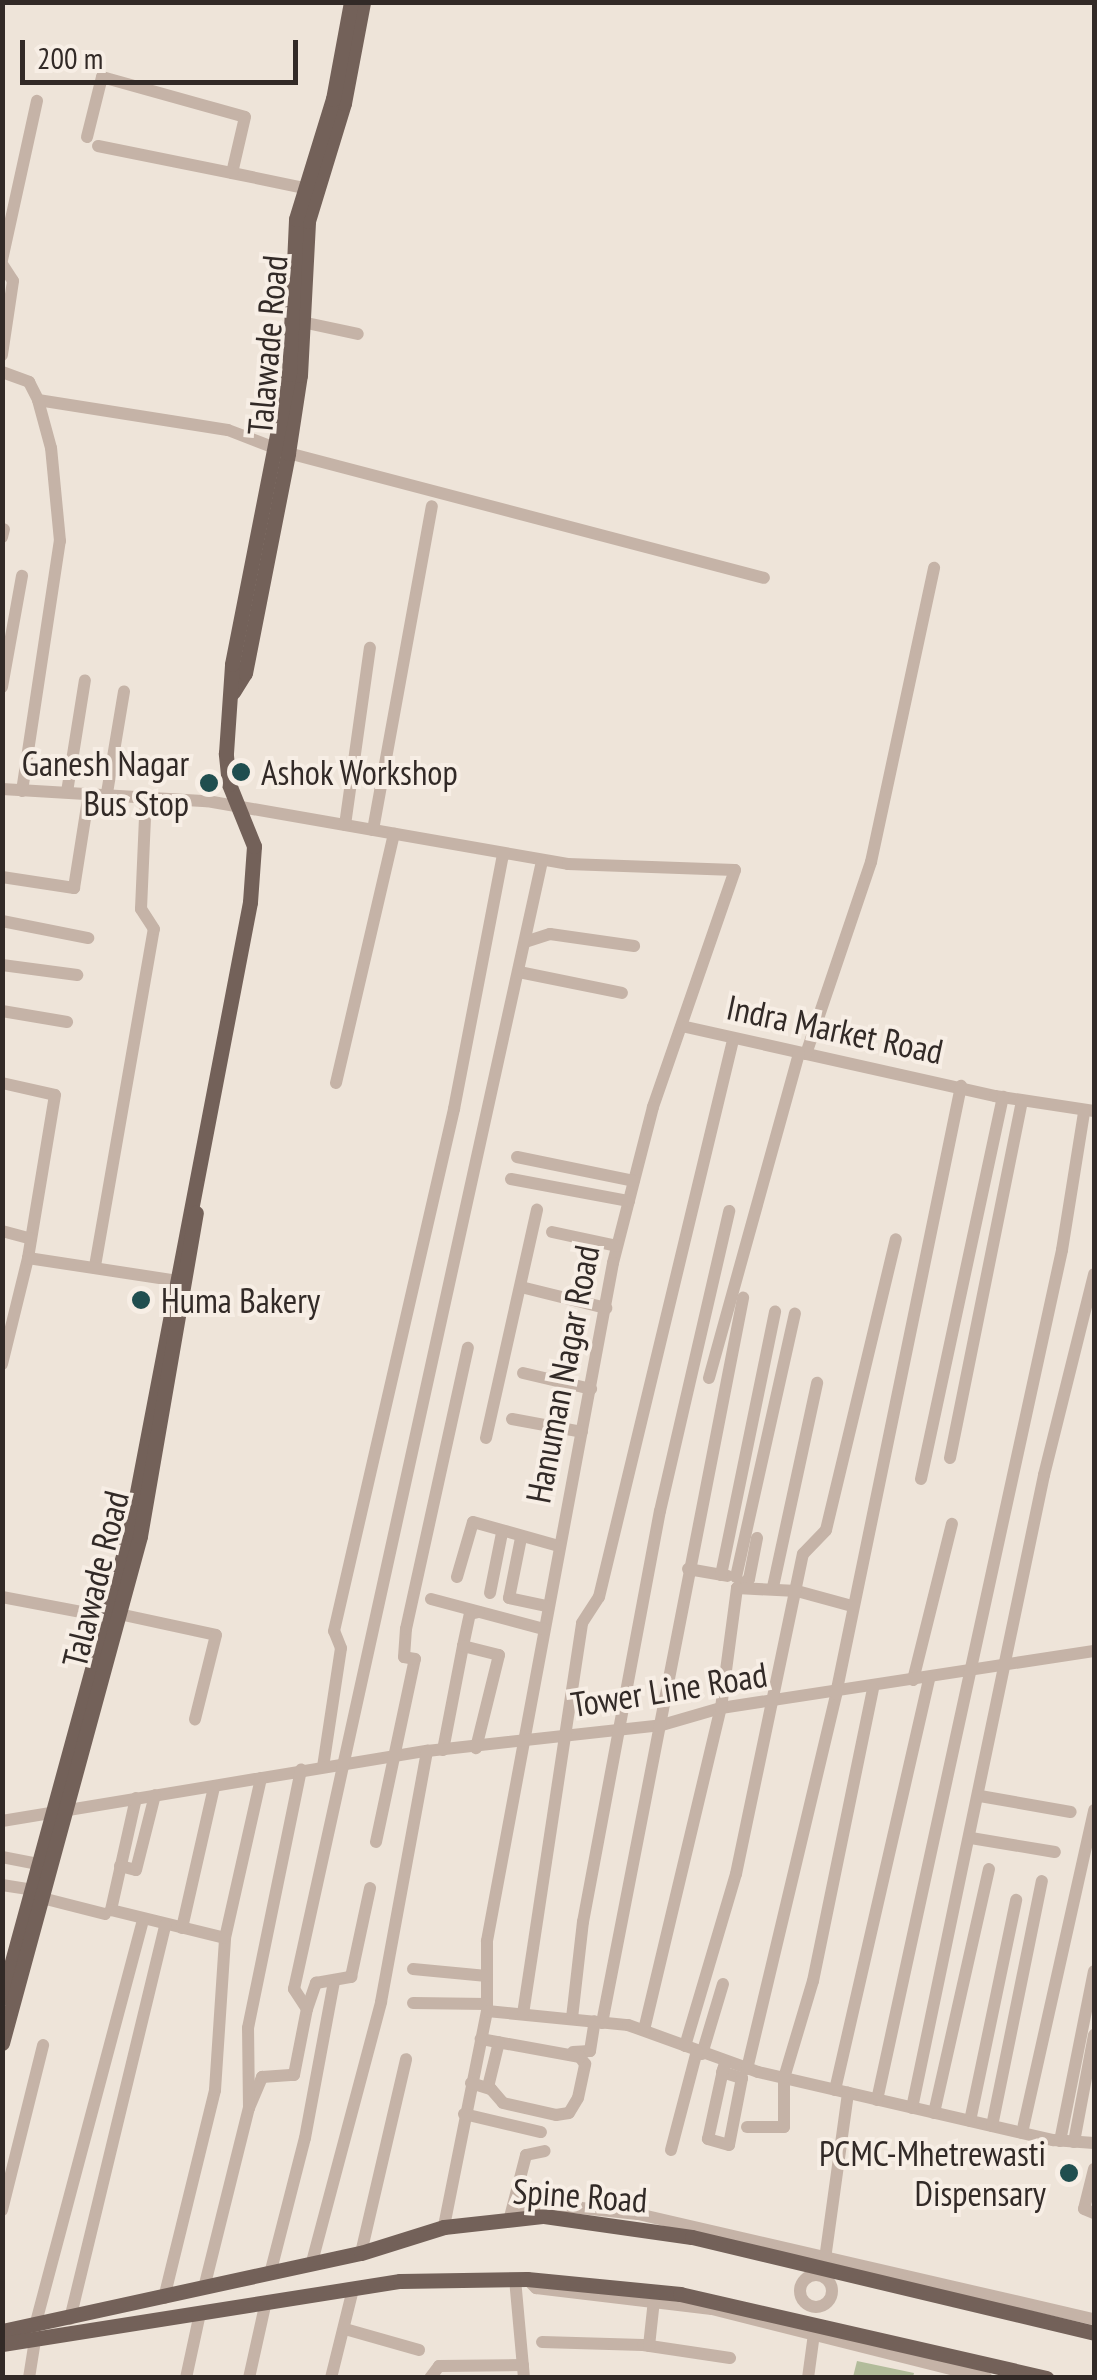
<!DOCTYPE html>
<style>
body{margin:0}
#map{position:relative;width:1097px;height:2380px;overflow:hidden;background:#eee4d9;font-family:"PT Sans Narrow",sans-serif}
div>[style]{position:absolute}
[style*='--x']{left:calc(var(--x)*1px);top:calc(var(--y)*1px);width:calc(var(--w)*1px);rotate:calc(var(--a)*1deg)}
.green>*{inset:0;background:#b2bc9b}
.minor>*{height:12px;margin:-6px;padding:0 6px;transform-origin:6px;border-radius:6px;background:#c5b3a7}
.minor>.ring{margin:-6px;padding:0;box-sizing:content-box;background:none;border:12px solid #c5b3a7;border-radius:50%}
.major>*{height:15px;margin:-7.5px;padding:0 7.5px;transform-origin:7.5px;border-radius:7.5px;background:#736159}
.dots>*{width:28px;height:28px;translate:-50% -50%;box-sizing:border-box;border:5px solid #f7eee5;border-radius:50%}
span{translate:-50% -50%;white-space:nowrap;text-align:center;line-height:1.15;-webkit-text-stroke:8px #f7eee5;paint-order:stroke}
.street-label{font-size:35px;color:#322a27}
.poi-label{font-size:35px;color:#322a27}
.right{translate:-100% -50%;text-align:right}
.left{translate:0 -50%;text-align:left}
.frame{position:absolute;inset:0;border:5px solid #322a27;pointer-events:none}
.scale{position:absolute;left:20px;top:40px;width:278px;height:45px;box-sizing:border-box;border:5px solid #322a27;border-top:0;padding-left:12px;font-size:30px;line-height:35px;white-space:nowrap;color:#322a27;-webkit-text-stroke:8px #f7eee5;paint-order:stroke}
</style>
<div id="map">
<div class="green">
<i style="clip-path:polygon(857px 2361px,914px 2373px,913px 2377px,853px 2377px)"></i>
</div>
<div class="minor">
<i style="--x:87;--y:137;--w:62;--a:-76"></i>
<i style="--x:102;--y:77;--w:148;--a:15.6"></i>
<i style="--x:245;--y:117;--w:57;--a:103.1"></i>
<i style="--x:232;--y:173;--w:84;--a:11.7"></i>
<i style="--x:98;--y:146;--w:137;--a:11.4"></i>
<i style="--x:2;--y:260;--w:163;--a:-77.6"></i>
<i style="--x:2;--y:264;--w:20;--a:57"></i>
<i style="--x:13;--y:281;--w:75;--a:98.5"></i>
<i style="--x:302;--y:322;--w:57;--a:12.1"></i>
<i style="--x:2;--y:372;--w:29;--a:20"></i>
<i style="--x:29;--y:382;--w:20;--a:63"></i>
<i style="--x:38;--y:400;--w:192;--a:9"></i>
<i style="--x:228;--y:430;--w:64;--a:21"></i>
<i style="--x:288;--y:453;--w:492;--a:14.7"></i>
<i style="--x:2;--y:537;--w:8;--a:-76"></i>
<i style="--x:2;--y:687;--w:113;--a:-79.8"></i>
<i style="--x:2;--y:789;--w:205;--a:3.4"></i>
<i style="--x:207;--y:801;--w:366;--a:9.9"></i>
<i style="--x:568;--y:864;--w:167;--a:2.1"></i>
<i style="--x:735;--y:870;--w:251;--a:109.1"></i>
<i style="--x:653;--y:1107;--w:161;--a:104.4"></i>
<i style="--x:613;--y:1263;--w:690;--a:100.53"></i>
<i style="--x:487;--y:1941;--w:70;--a:90"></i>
<i style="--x:487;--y:2011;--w:220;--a:101.3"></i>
<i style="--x:22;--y:791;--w:253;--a:-81.4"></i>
<i style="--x:60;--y:541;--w:93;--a:-95.5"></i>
<i style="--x:51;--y:448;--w:50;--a:-105.2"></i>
<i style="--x:67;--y:792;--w:113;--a:-80.9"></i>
<i style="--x:107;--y:793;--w:103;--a:-80.5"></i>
<i style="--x:345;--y:825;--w:179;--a:-82"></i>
<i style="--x:373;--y:830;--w:329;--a:-79.7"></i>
<i style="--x:2;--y:877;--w:73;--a:8.7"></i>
<i style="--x:74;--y:888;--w:96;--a:-81"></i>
<i style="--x:2;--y:921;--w:88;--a:11.2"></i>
<i style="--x:525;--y:942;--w:26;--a:-18"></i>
<i style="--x:550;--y:934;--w:85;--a:8.1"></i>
<i style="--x:2;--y:965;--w:76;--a:7.6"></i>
<i style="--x:519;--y:972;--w:105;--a:11.5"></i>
<i style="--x:2;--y:1011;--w:66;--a:9.6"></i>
<i style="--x:686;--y:1027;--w:317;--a:12.6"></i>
<i style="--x:995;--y:1096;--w:100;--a:8.6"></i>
<i style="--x:806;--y:1054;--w:203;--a:-71.3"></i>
<i style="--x:871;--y:862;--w:301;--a:-77.9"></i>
<i style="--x:2;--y:1083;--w:54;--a:12.8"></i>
<i style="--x:55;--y:1095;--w:165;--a:99.4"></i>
<i style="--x:336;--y:1083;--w:256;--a:-76.9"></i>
<i style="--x:517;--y:1157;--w:119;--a:11.6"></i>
<i style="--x:511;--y:1179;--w:120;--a:10.6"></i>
<i style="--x:2;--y:1231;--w:30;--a:15"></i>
<i style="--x:552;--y:1232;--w:66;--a:12.2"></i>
<i style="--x:95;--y:1266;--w:342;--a:-80.1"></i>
<i style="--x:154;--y:929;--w:24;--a:-123"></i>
<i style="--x:141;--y:909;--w:113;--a:-87.5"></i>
<i style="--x:521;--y:1287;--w:88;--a:13.9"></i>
<i style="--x:2;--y:1364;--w:109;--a:-76.2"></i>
<i style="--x:28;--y:1258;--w:158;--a:8.7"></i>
<i style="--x:523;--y:1373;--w:70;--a:13.2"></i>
<i style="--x:709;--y:1378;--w:337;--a:-74.5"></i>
<i style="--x:512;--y:1419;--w:71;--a:10.5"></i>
<i style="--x:486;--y:1438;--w:234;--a:-77.4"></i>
<i style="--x:950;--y:1458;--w:364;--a:-78.6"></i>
<i style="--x:921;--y:1479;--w:391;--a:-77.9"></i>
<i style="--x:521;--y:1538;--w:61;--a:101.3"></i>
<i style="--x:509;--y:1598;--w:40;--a:12"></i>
<i style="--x:757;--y:1538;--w:42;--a:101"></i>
<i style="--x:749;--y:1579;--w:15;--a:143"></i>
<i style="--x:737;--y:1588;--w:60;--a:2.9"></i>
<i style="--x:797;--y:1591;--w:57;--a:15.3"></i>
<i style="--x:688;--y:1569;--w:40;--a:10"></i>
<i style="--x:721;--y:1575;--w:269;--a:-78.4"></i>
<i style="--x:457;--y:1577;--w:57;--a:-73.8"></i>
<i style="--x:473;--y:1522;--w:89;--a:15.6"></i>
<i style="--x:736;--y:1577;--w:270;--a:-77.4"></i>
<i style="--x:773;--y:1587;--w:209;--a:-77.8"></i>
<i style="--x:490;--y:1593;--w:61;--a:-78.7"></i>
<i style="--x:2;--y:1597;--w:113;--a:10.7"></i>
<i style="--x:431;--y:1599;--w:117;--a:14.9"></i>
<i style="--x:119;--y:1614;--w:99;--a:12.2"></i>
<i style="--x:216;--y:1635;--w:87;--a:104"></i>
<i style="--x:463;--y:1646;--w:33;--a:-78"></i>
<i style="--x:470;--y:1614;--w:9;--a:-13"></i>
<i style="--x:913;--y:1680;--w:161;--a:-76"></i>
<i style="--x:443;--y:1750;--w:106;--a:-79.1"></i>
<i style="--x:463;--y:1646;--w:37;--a:14"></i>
<i style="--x:499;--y:1655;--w:96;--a:103.9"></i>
<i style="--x:323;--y:1767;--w:120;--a:-81.4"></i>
<i style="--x:341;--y:1648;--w:18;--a:-112"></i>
<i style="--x:334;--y:1631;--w:536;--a:-77.05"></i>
<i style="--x:454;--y:1109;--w:260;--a:-79.1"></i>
<i style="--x:980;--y:1796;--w:92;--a:10"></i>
<i style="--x:136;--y:1798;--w:115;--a:102.6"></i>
<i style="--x:111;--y:1910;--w:117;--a:13.8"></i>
<i style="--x:2;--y:1821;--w:431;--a:-9.4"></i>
<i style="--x:427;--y:1751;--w:236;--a:-6.3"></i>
<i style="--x:662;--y:1725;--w:61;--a:-16.1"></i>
<i style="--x:721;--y:1708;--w:377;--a:-8.7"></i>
<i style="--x:971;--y:1838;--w:85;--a:9.5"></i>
<i style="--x:376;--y:1842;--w:187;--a:-78"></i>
<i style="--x:415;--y:1659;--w:11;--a:-170"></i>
<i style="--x:404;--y:1657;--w:28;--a:-86"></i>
<i style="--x:406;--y:1629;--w:288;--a:-77.6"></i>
<i style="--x:2;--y:1857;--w:38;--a:11"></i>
<i style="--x:120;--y:1866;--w:16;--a:14"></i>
<i style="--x:136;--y:1870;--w:77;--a:-75.8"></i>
<i style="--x:2;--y:1885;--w:30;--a:9"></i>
<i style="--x:42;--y:1898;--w:65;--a:14.3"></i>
<i style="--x:182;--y:1928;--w:145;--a:-77.2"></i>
<i style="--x:413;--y:1969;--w:74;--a:5.4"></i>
<i style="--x:413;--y:2003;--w:74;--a:0.8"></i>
<i style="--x:307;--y:2009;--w:28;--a:-71"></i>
<i style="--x:316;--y:1983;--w:36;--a:-10"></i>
<i style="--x:351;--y:1977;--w:91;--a:-77.9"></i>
<i style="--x:487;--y:2011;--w:142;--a:5.7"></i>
<i style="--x:628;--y:2025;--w:138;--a:19.9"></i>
<i style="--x:758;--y:2072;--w:303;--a:13"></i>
<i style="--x:1053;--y:2140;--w:41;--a:4.2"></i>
<i style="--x:523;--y:2014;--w:395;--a:-81.4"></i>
<i style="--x:582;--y:1623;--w:31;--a:-57"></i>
<i style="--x:599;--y:1597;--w:573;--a:-76.47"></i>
<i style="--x:572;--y:2018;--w:97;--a:-83.5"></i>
<i style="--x:583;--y:1922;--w:418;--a:-79.4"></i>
<i style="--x:660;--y:1511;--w:308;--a:-77"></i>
<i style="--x:602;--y:2023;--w:739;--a:-78.99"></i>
<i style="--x:644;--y:2030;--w:331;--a:-76.6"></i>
<i style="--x:721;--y:1708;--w:121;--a:-82.4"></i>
<i style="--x:685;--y:2046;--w:179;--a:-73.5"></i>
<i style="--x:736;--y:1874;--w:327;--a:-78.2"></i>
<i style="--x:803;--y:1554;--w:33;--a:-46"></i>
<i style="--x:826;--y:1530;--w:299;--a:-76.5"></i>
<i style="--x:573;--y:2052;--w:17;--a:-3"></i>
<i style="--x:590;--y:2051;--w:30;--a:-81"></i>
<i style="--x:702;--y:2054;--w:73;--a:-73.3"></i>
<i style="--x:747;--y:2069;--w:385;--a:-76.6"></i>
<i style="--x:836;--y:1694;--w:621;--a:-78.38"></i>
<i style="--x:722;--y:2072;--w:21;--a:17"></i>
<i style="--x:742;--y:2078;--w:68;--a:101"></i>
<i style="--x:729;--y:2145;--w:22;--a:-164"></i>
<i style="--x:708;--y:2139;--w:71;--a:-77.7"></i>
<i style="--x:723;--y:2070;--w:7;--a:-74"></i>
<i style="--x:471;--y:2083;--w:21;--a:17"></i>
<i style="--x:491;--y:2089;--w:18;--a:49"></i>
<i style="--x:503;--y:2103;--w:54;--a:12.8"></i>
<i style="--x:556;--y:2115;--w:13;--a:-9"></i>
<i style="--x:569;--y:2113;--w:17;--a:-59"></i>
<i style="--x:578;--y:2098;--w:35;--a:-78"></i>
<i style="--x:585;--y:2064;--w:9;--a:-126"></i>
<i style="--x:580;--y:2057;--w:101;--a:-169.7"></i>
<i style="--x:488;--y:2087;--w:46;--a:-76.3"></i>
<i style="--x:835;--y:2090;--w:423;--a:-77.1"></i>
<i style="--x:877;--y:2100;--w:870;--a:-77.72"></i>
<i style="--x:1062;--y:1250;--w:140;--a:-80.9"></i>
<i style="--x:249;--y:2108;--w:34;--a:-67"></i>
<i style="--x:262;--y:2077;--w:32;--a:-4"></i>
<i style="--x:294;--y:2075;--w:67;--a:-78.9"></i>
<i style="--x:307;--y:2009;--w:24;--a:-123"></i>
<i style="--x:294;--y:1989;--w:1155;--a:-77.6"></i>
<i style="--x:912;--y:2108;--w:647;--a:-78.22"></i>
<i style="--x:1044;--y:1475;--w:207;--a:-76"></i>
<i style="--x:934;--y:2113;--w:250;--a:-77.3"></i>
<i style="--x:464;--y:2114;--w:79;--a:13.2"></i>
<i style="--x:970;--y:2121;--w:226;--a:-78.2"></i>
<i style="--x:992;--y:2126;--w:250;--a:-78.5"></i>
<i style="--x:747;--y:2127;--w:37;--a:0"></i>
<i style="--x:784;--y:2127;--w:49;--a:-90"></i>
<i style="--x:784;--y:2078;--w:101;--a:-73.4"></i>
<i style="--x:813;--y:1981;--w:298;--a:-78.4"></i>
<i style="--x:1022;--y:2133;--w:331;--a:-77.4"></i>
<i style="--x:1060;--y:2141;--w:173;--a:-78.7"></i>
<i style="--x:1074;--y:2142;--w:109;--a:-79.4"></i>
<i style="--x:671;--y:2150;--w:102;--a:-75.3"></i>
<i style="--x:1094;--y:2169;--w:41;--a:104"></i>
<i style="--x:1084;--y:2209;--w:11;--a:22"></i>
<i style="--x:2;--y:2210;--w:170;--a:-76"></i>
<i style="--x:522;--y:2213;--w:50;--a:-6.8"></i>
<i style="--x:572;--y:2207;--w:66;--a:6.1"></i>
<i style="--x:638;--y:2214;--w:468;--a:13"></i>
<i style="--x:510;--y:2217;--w:64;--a:-75.5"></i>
<i style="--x:526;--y:2155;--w:19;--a:-12"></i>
<i style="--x:361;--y:2253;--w:199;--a:-76.9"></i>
<i style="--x:825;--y:2259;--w:168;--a:-82.1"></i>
<i style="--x:312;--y:2262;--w:269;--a:-75.1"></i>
<i style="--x:381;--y:2002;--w:255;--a:-79.6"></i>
<i style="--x:270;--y:2274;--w:140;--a:-75.6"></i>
<i style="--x:305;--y:2138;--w:160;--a:-79.5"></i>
<i class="ring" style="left:800px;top:2275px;width:20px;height:20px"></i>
<i style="--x:515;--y:2279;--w:99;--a:84.8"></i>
<i style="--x:527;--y:2279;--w:13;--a:45"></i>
<i style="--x:536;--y:2288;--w:177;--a:6.8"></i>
<i style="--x:712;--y:2309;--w:283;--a:14.1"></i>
<i style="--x:204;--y:2288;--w:186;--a:-76"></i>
<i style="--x:249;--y:2108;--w:80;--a:-90.7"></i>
<i style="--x:248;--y:2028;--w:264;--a:-78.4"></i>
<i style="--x:164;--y:2298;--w:214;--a:-76.2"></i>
<i style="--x:215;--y:2090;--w:152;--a:-86.2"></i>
<i style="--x:225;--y:1938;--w:164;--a:-77.3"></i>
<i style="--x:70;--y:2319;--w:405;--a:-76.4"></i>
<i style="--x:35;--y:2326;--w:420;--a:-75.1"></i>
<i style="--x:345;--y:2329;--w:77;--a:15.8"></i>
<i style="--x:542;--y:2342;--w:101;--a:1.7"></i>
<i style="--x:643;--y:2345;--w:88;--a:8.5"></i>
<i style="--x:649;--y:2346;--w:46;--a:-83.8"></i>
<i style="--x:29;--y:2378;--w:39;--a:-81"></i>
<i style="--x:186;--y:2378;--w:61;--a:-77.8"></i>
<i style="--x:249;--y:2378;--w:74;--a:-77.5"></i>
<i style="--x:331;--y:2378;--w:92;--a:-76.1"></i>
<i style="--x:430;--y:2378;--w:15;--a:-53"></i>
<i style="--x:439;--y:2366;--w:84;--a:-0.7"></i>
<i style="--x:808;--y:2378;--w:52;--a:-82.3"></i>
</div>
<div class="major">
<i style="--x:233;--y:692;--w:22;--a:-58"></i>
<i style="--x:245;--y:673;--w:224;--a:-78.9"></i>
<i style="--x:288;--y:453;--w:79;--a:-81.3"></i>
<i style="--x:300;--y:375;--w:154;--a:-87"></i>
<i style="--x:308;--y:221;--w:123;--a:-73"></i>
<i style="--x:344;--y:103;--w:103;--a:-79.3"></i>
<i style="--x:2;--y:1998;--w:481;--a:-74.7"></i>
<i style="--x:129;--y:1534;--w:643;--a:-79.16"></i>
<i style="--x:250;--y:902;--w:56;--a:-85.9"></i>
<i style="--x:254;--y:846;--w:67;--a:-112"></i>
<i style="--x:229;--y:784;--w:31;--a:-96"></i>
<i style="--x:226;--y:753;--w:89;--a:-86.1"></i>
<i style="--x:232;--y:664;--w:296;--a:-78.9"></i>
<i style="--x:289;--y:374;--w:155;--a:-87.4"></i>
<i style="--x:296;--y:219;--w:126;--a:-72.9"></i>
<i style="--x:333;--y:99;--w:99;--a:-79.5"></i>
<i style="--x:2;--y:2043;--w:525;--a:-74.77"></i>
<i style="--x:140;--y:1536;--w:328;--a:-80.2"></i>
<i style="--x:2;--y:2331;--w:367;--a:-12.3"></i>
<i style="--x:361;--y:2253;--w:87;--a:-17.4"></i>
<i style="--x:444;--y:2227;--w:101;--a:-6.3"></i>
<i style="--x:544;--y:2216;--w:149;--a:8.1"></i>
<i style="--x:692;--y:2237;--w:413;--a:13.4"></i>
<i style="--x:2;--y:2344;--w:403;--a:-9"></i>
<i style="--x:400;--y:2281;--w:127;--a:-0.9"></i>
<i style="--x:527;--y:2279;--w:154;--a:5.6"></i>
<i style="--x:680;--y:2294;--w:376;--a:12.9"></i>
</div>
<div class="dots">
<i style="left:241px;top:772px;background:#204e4f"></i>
<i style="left:209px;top:783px;background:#204e4f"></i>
<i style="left:141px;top:1300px;background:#204e4f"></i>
<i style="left:1069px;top:2173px;background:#204e4f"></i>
</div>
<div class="street-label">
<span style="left:267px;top:345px;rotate:-85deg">Talawade Road</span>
<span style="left:835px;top:1029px;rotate:12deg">Indra Market Road</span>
<span style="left:562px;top:1374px;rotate:-79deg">Hanuman Nagar Road</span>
<span style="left:95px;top:1579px;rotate:-76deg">Talawade Road</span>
<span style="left:669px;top:1689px;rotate:-9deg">Tower Line Road</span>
<span style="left:580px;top:2195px;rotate:4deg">Spine Road</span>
</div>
<div class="poi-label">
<span class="right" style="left:189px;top:783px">Ganesh Nagar<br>Bus Stop</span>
<span class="left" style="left:261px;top:772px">Ashok Workshop</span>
<span class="left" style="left:161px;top:1300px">Huma Bakery</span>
<span class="right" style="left:1046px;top:2173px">PCMC-Mhetrewasti<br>Dispensary</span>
</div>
<div class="frame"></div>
<div class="scale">200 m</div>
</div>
